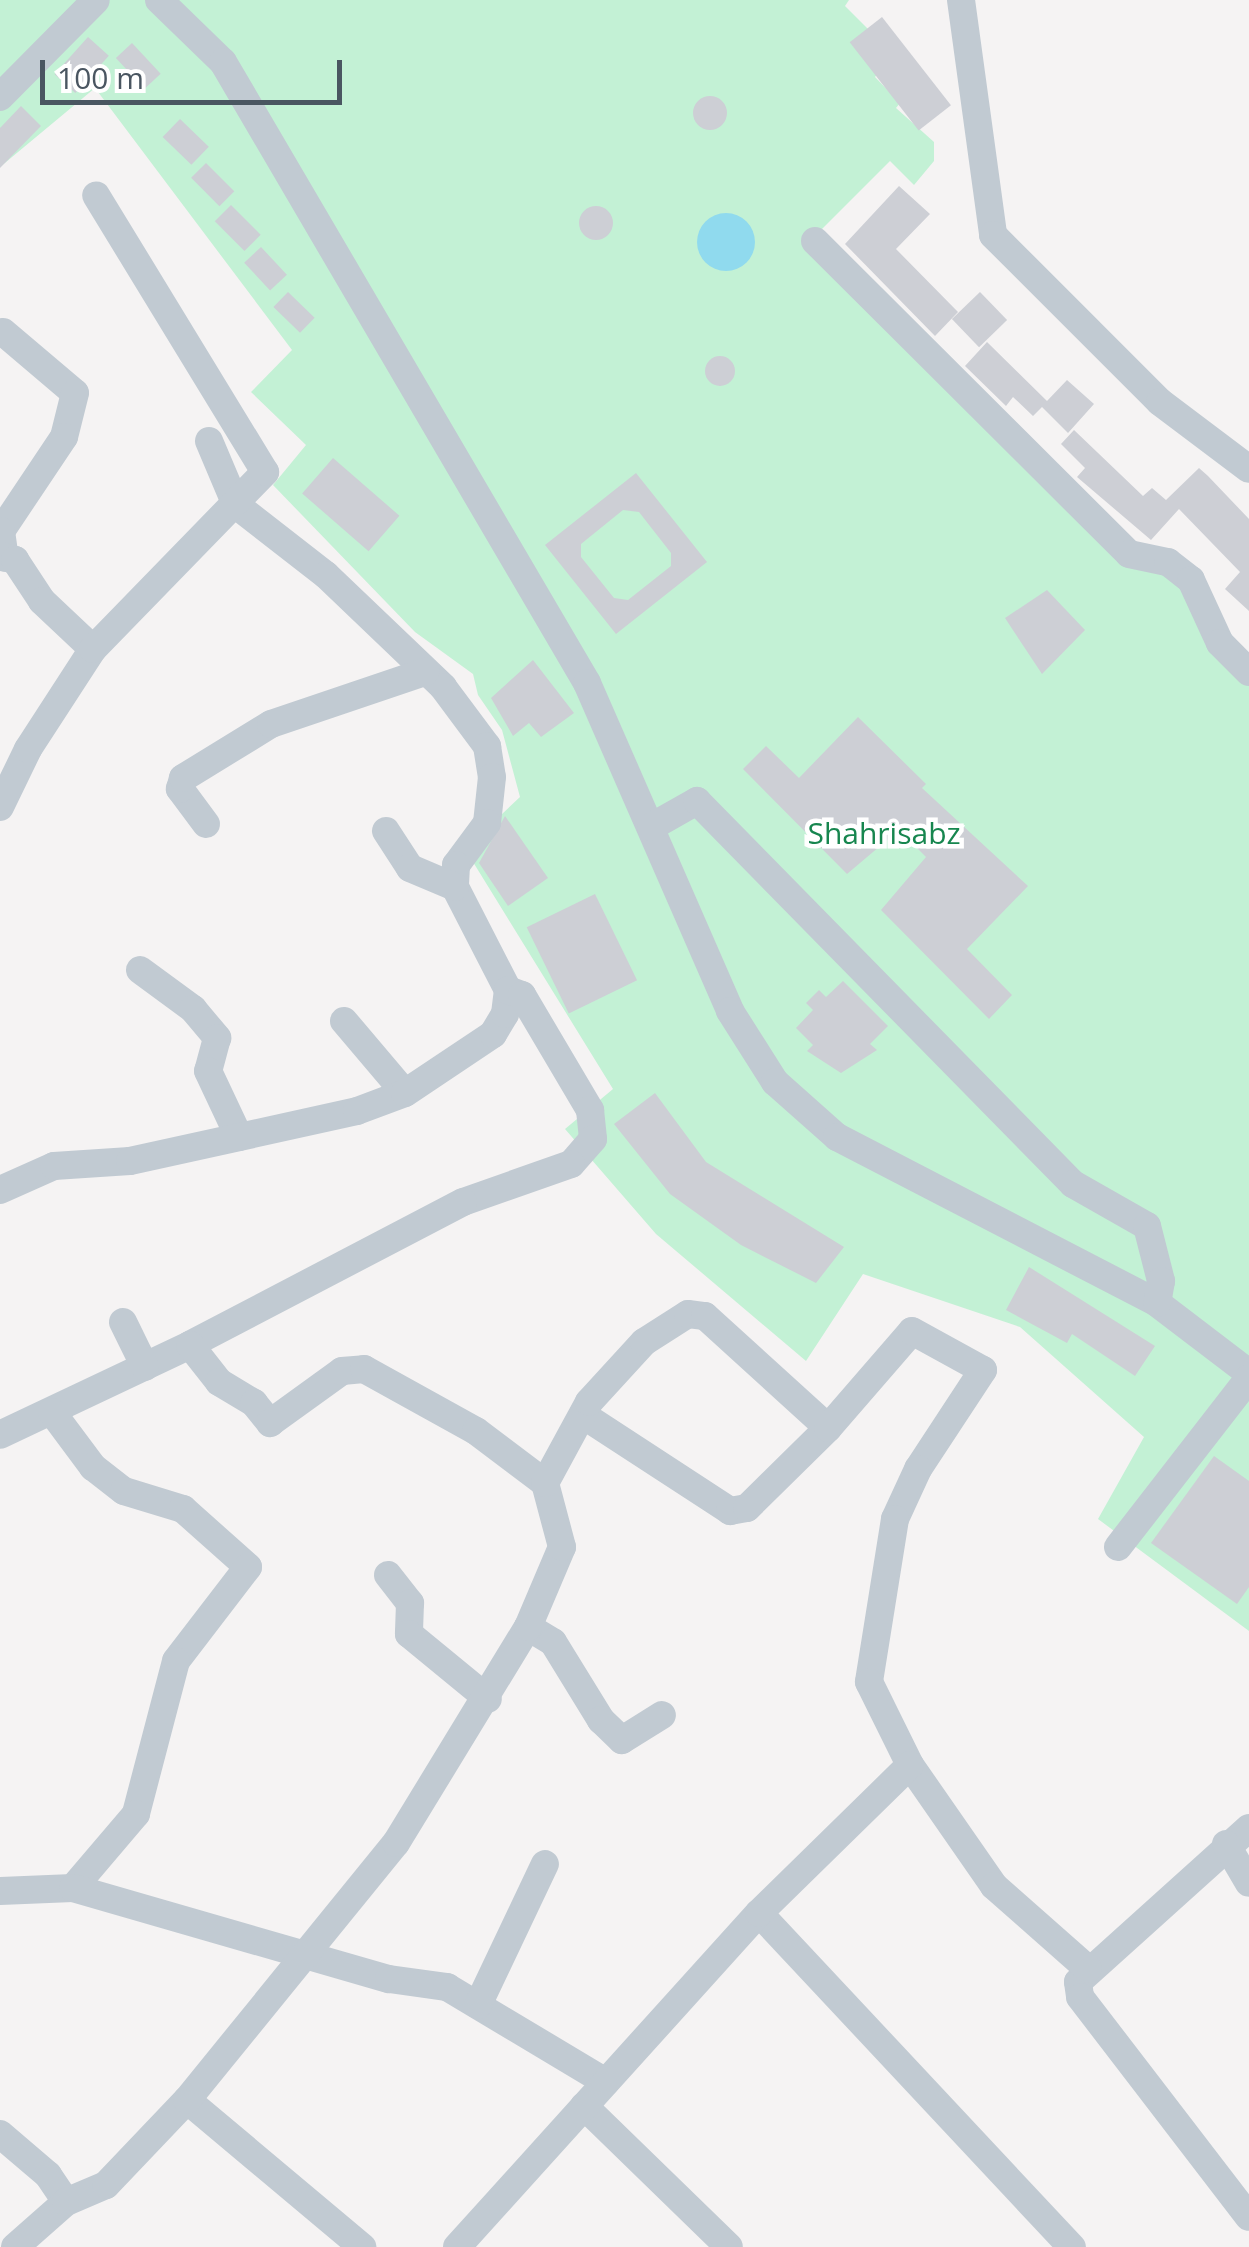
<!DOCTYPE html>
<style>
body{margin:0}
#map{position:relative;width:1249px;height:2247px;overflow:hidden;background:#f5f3f3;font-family:"Open Sans",sans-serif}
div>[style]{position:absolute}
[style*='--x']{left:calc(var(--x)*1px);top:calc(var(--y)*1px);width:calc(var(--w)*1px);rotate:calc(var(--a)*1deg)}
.green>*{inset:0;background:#c3f1d5}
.water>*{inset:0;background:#90daee}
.round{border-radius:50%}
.building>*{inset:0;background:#cdcfd5;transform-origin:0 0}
.minor>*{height:28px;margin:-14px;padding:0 14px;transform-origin:14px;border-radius:14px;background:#c1cad2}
span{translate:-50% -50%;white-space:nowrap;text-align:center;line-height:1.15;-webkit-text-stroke:9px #fff;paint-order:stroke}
.park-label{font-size:30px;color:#17864f}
.scale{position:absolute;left:40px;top:60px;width:302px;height:45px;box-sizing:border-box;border:5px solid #4a5661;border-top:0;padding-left:12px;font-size:30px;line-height:35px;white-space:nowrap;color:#4a5661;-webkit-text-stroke:8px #fff;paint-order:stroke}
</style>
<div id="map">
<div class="green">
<i style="clip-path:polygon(0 0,849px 0,845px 6px,869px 30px,853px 46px,879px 72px,875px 77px,900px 103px,896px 108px,934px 142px,934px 161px,914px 185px,890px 161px,810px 241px,1127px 559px,1170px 572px,1249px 678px,1249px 1631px,1098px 1519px,1144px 1437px,1020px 1327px,863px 1274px,806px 1361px,656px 1234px,565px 1129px,613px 1089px,465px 849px,520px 797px,502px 730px,478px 695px,473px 674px,415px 632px,273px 485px,306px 445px,251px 392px,292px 350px,95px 88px,0 167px)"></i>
</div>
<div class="water">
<i class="round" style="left:697px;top:213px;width:58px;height:58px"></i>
</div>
<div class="building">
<i style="left:882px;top:17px;width:112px;height:41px;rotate:52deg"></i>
<i style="left:88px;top:37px;width:28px;height:50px;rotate:42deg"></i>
<i style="left:132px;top:43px;width:42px;height:22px;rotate:47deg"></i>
<i class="round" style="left:693px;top:96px;width:34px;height:34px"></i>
<i style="clip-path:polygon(21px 106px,41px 126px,0 168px,0 128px)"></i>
<i style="left:180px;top:119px;width:40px;height:25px;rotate:44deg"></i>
<i style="left:206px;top:163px;width:40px;height:21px;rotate:45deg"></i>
<i style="clip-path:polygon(899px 186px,930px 214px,896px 249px,958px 312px,935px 336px,845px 244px)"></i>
<i style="left:231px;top:205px;width:42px;height:23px;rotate:45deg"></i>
<i class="round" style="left:579px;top:206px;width:34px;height:34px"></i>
<i style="left:261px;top:247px;width:38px;height:23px;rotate:47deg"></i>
<i style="left:288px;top:292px;width:37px;height:21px;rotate:44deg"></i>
<i style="left:980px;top:292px;width:39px;height:39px;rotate:46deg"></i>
<i style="clip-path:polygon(987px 342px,1047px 401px,1067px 380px,1094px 404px,1068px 433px,1042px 407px,1033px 416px,1013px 397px,1006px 406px,965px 366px)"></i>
<i class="round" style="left:705px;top:356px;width:30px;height:30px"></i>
<i style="clip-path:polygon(1074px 430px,1143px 496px,1152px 488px,1166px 500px,1199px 468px,1208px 476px,1249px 519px,1249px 611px,1225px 589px,1240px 572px,1179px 509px,1151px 540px,1077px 477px,1085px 468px,1061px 444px)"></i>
<i style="left:333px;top:458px;width:88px;height:47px;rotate:41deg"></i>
<i style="clip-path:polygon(evenodd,636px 473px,707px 562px,616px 634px,545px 545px,636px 473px,623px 510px,639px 512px,671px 553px,671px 566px,628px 600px,614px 598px,581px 557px,581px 544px,623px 510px)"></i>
<i style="clip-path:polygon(1047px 590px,1085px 630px,1042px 674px,1005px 618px)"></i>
<i style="clip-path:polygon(533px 660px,574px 713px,541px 737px,529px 723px,513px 736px,491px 698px)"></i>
<i style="clip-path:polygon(858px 717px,926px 784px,922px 788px,1028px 886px,967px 949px,1012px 995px,989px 1019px,881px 910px,926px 857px,899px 830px,847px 874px,743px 769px,766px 746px,799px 778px)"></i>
<i style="clip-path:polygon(505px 816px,548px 878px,508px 906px,479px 863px)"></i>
<i style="left:595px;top:894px;width:96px;height:76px;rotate:64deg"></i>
<i style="clip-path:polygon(843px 981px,888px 1026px,870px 1044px,877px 1050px,841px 1073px,807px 1051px,813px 1045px,796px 1028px,813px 1010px,806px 1003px,819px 990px,826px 997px)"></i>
<i style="clip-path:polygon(655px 1093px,706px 1162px,844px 1247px,816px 1283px,741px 1245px,670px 1194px,614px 1124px)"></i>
<i style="clip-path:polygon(1029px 1267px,1155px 1346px,1135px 1376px,1072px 1334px,1067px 1343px,1006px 1310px)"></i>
<i style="clip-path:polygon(1214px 1456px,1249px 1481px,1249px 1587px,1237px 1604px,1151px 1543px)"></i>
</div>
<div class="minor">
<i style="--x:159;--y:0;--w:89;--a:44.1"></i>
<i style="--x:223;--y:62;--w:720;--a:59.62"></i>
<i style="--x:587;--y:683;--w:358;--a:66.4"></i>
<i style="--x:730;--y:1011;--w:84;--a:57.6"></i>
<i style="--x:775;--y:1082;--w:83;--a:41.6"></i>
<i style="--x:837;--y:1137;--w:360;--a:27.4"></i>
<i style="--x:1157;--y:1303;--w:116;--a:37.3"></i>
<i style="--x:961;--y:0;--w:237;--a:82.2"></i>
<i style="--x:993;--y:235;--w:236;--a:45"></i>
<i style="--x:1160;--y:402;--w:111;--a:37"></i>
<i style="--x:0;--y:97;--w:136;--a:-45.3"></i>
<i style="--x:815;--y:241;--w:443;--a:44.9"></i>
<i style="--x:1129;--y:554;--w:40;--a:12"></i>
<i style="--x:1168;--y:562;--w:29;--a:38"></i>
<i style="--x:1191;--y:580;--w:69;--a:65.3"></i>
<i style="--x:1220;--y:643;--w:41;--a:45"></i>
<i style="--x:3;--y:332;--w:94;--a:40.3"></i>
<i style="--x:75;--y:393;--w:45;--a:104"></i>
<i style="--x:64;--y:437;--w:113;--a:123.8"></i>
<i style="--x:1;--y:531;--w:27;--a:82"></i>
<i style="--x:209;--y:441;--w:69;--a:67.1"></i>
<i style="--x:236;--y:505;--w:114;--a:37.9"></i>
<i style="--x:326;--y:575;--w:162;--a:43.7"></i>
<i style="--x:443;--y:687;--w:74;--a:53.3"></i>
<i style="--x:487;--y:746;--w:31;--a:81"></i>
<i style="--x:492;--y:777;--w:46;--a:96.2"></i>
<i style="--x:487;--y:823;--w:52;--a:126.4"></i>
<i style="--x:456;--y:865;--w:22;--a:93"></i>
<i style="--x:455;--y:887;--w:116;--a:62.8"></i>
<i style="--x:0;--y:556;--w:16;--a:15"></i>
<i style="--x:15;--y:560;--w:49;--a:56.6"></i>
<i style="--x:42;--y:601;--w:70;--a:43.3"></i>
<i style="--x:0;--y:807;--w:64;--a:-64.2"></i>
<i style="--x:28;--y:749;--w:119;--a:-57"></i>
<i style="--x:93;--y:649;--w:247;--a:-45.8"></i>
<i style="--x:265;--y:472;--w:324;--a:-121.4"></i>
<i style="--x:206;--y:824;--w:44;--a:-126.6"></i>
<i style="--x:180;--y:789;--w:11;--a:-75"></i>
<i style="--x:183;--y:778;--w:103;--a:-31.5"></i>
<i style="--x:271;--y:724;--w:163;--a:-18.7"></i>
<i style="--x:651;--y:827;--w:53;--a:-29.5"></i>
<i style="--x:697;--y:801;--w:537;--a:45.53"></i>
<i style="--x:1073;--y:1184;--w:85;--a:29.6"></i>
<i style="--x:1147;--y:1226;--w:57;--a:75.7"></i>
<i style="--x:1161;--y:1281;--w:22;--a:100"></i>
<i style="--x:386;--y:831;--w:44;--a:57"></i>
<i style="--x:410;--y:868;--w:49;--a:22.9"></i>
<i style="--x:140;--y:970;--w:66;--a:36.3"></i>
<i style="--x:193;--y:1009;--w:38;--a:50"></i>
<i style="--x:217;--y:1038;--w:34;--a:105"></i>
<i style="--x:208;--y:1071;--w:73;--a:64.8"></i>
<i style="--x:344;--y:1021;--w:94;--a:49.7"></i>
<i style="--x:0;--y:1190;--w:59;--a:-24"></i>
<i style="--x:54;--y:1166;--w:76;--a:-3.8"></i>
<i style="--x:130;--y:1161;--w:232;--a:-12.4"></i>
<i style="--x:357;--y:1111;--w:51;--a:-20.6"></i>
<i style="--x:405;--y:1093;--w:106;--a:-33.8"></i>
<i style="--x:493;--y:1034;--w:23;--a:-59"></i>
<i style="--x:505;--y:1014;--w:24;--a:-83"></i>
<i style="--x:508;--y:990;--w:15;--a:20"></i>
<i style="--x:522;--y:995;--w:134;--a:59.4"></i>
<i style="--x:590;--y:1110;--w:29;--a:84"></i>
<i style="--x:593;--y:1139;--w:33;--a:131"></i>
<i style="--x:571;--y:1164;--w:114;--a:160.6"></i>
<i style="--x:463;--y:1202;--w:308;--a:152.4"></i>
<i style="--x:190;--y:1345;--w:210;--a:154.7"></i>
<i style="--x:123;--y:1322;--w:50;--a:63.9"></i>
<i style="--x:190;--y:1345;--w:47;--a:51.9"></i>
<i style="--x:219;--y:1382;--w:41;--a:31"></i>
<i style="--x:254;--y:1403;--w:26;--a:51"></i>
<i style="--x:270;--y:1423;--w:89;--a:-35.8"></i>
<i style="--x:342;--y:1371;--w:22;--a:-5"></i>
<i style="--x:364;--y:1369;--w:128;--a:29"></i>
<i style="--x:476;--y:1431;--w:86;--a:37"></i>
<i style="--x:52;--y:1412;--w:69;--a:53.3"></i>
<i style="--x:93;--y:1467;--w:39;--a:38"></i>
<i style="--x:124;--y:1491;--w:62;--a:17"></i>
<i style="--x:183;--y:1509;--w:87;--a:41.7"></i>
<i style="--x:248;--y:1567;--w:118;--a:127.5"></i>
<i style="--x:176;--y:1661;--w:158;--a:104.7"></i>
<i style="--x:136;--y:1814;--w:97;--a:130.4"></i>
<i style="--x:583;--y:1415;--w:176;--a:33.1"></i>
<i style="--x:730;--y:1511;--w:17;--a:-10"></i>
<i style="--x:747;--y:1508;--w:114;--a:-44.6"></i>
<i style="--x:1118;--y:1547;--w:214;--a:-52.2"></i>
<i style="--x:388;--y:1575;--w:36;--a:52"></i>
<i style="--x:410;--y:1603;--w:31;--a:92"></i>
<i style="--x:409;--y:1634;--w:102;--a:39.4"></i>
<i style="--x:528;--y:1627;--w:29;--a:31"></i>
<i style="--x:553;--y:1642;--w:92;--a:58.4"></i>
<i style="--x:601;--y:1720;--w:29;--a:44"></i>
<i style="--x:622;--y:1740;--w:47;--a:-32"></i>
<i style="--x:1249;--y:1828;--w:230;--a:138"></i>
<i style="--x:1078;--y:1982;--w:15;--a:82"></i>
<i style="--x:1080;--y:1997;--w:277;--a:52.5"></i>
<i style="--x:1226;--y:1844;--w:45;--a:59.5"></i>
<i style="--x:0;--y:1891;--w:73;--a:-2.4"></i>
<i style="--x:73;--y:1888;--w:329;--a:16.1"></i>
<i style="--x:389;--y:1979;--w:59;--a:7.9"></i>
<i style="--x:447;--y:1987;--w:185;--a:30.9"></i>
<i style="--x:759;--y:1913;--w:458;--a:46.9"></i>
<i style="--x:478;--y:2005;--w:156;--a:-64.6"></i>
<i style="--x:187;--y:2100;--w:229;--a:40"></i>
<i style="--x:584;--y:2106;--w:202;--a:44.2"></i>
<i style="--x:0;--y:2134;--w:63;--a:40.5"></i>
<i style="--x:48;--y:2175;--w:32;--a:56"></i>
<i style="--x:15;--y:2247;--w:68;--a:-41.4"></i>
<i style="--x:66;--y:2202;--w:43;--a:-23"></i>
<i style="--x:106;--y:2185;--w:117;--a:-46.4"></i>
<i style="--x:187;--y:2100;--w:331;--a:-50.9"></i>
<i style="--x:396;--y:1843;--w:253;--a:-58.6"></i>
<i style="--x:528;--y:1627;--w:87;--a:-67"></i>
<i style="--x:562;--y:1547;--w:66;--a:-104.9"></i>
<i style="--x:545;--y:1483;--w:92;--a:-61.5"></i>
<i style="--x:589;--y:1402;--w:81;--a:-47.5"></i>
<i style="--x:644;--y:1342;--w:52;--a:-32.5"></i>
<i style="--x:688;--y:1314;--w:17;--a:7"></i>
<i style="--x:705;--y:1316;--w:166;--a:42.3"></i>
<i style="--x:828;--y:1428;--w:128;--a:-49.1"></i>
<i style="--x:912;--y:1331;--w:81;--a:28.8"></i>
<i style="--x:983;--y:1370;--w:118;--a:123.3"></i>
<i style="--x:918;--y:1469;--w:55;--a:114.7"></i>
<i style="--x:895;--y:1519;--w:165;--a:99.1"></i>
<i style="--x:869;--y:1682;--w:93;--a:63.7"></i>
<i style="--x:910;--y:1765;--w:147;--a:55.2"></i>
<i style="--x:994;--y:1886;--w:125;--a:41.4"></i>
<i style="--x:457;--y:2247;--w:450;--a:-47.9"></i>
<i style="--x:759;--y:1913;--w:211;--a:-44.4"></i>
</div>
<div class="park-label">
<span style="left:884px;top:833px">Shahrisabz</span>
</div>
<div class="scale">100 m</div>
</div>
